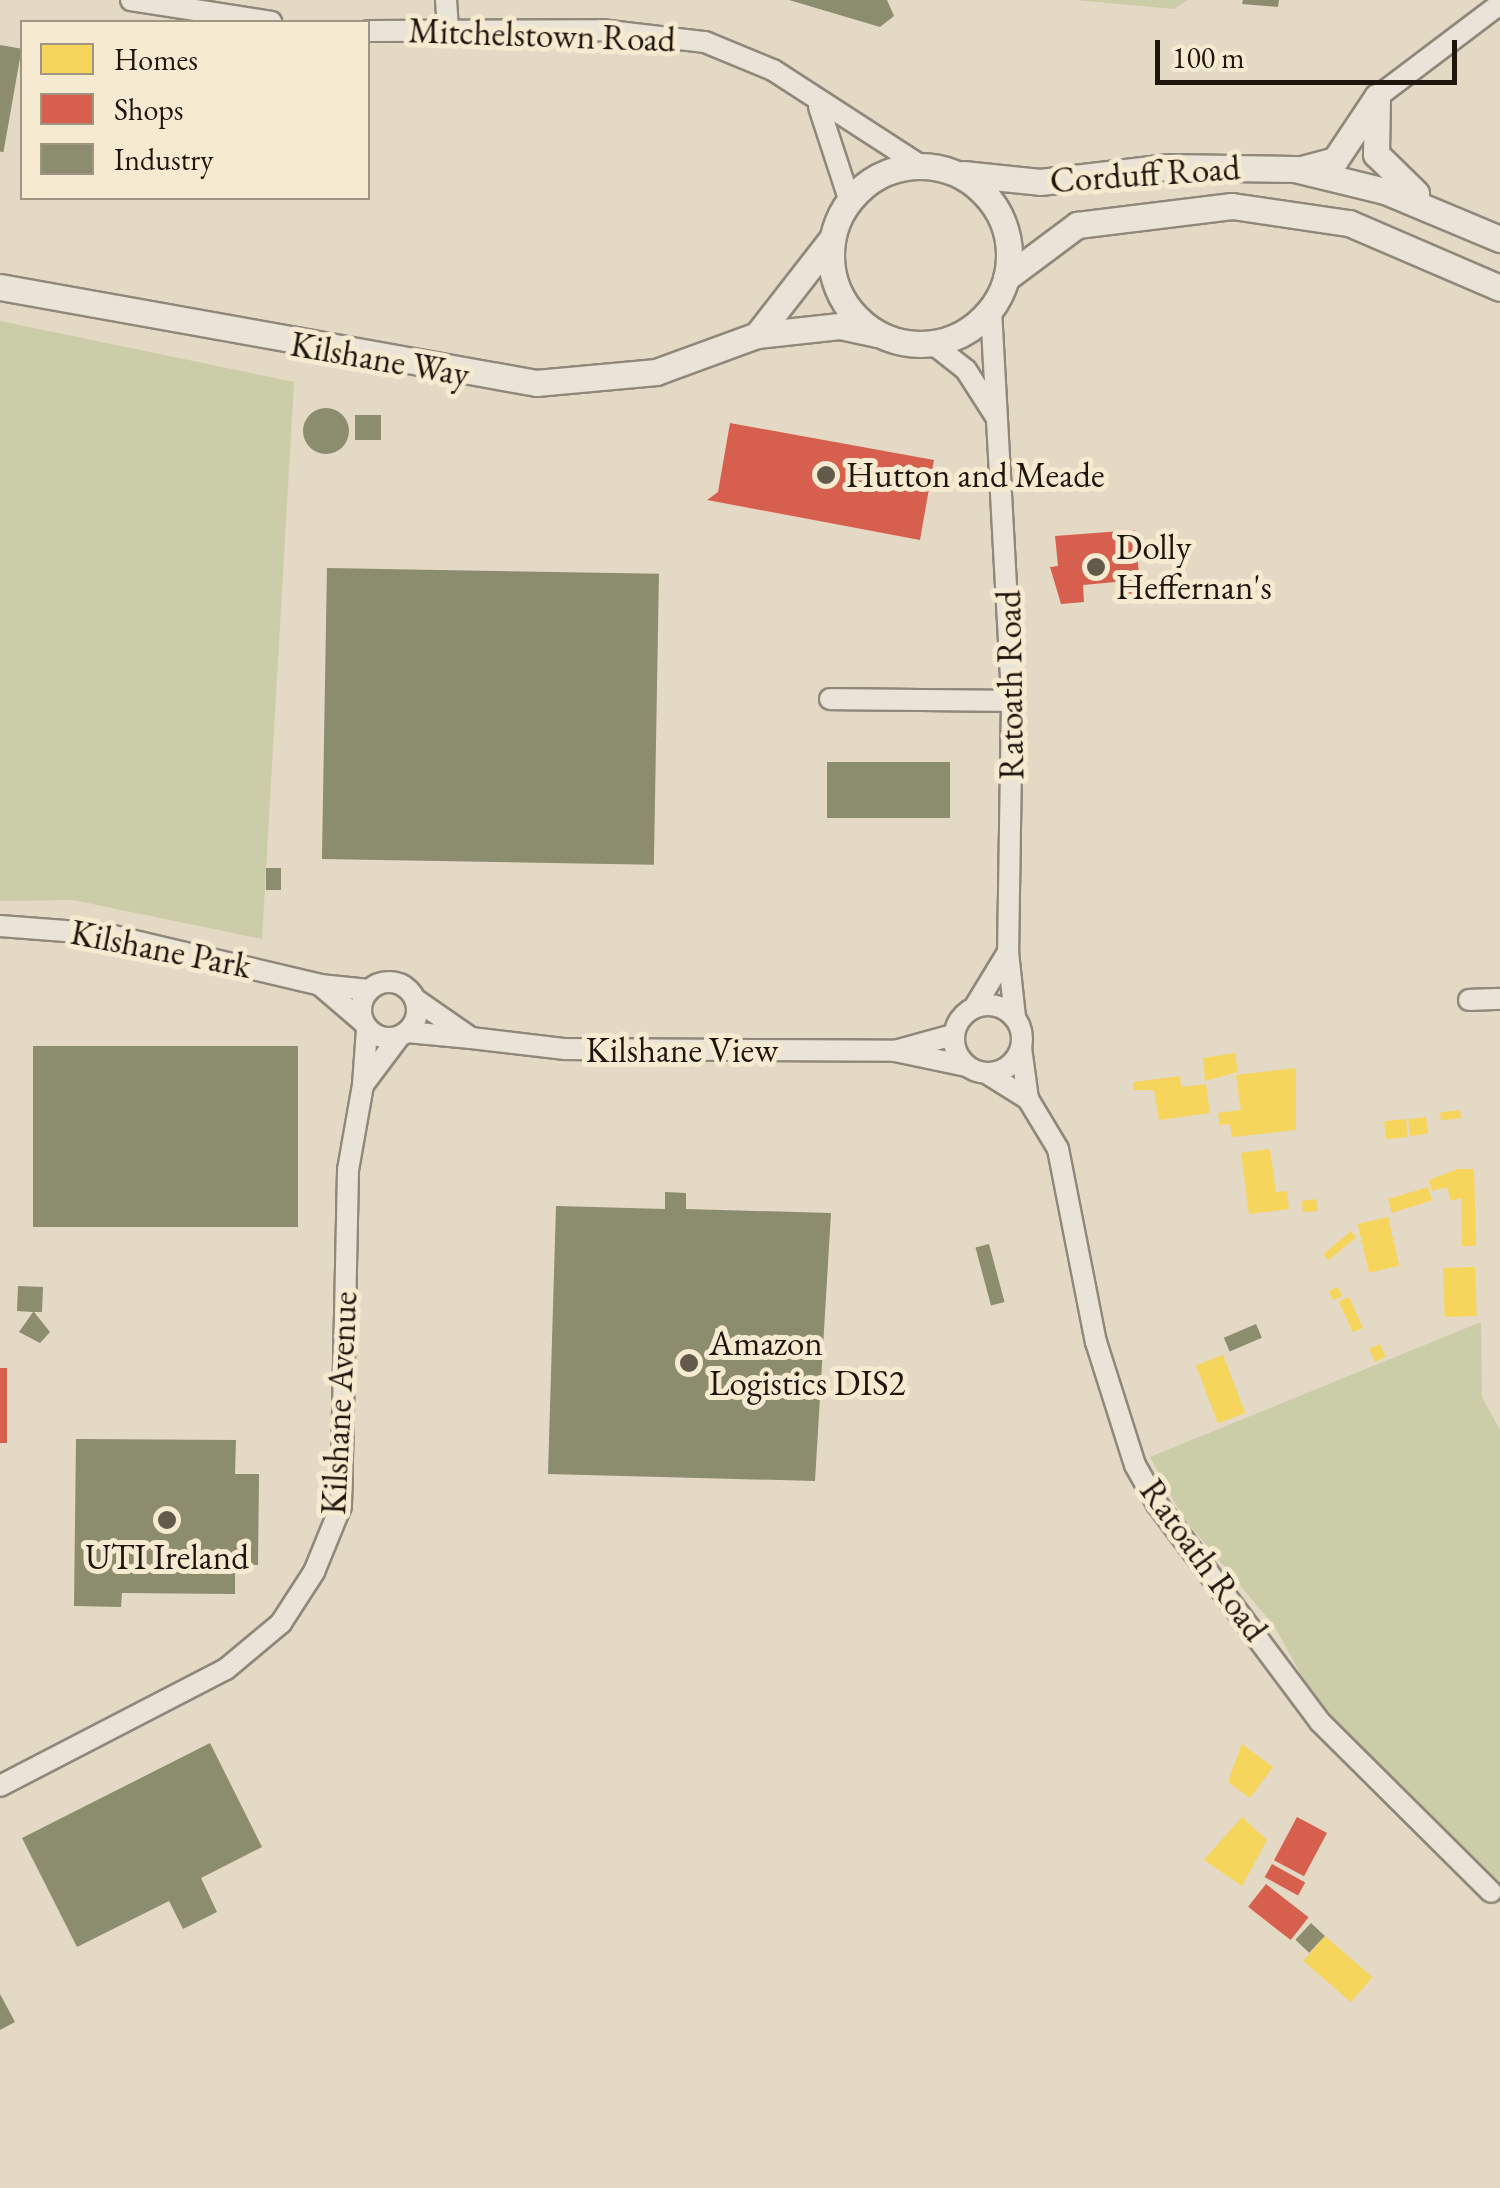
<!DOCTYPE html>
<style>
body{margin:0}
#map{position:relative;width:1500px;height:2188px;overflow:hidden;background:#e4d9c4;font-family:"EB Garamond",serif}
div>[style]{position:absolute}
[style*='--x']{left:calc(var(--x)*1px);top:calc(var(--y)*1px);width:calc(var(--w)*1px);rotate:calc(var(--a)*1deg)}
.green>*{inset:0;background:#cbcca8}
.homes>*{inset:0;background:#f6d55c;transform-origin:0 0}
.shops>*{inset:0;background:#d6604d;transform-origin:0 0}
.industry>*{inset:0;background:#8c8c6e;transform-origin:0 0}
.round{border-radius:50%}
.roads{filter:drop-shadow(2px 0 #8f887b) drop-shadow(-2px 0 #8f887b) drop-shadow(0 2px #8f887b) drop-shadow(0 -2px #8f887b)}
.minor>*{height:20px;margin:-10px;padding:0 10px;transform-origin:10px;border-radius:10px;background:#e9e3d8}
.minor>.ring{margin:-10px;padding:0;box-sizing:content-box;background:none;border:20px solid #e9e3d8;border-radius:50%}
.tertiary>*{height:25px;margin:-12.5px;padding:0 12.5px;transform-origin:12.5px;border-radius:12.5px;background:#e9e3d8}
.tertiary>.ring{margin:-12.5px;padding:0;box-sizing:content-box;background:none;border:25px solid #e9e3d8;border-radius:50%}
.dots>*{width:28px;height:28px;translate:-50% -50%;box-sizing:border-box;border:5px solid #f6ead0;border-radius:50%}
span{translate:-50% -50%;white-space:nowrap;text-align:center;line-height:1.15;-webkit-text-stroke:10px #f6ead0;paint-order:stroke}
.street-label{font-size:35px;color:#1e160c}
.poi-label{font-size:35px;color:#1e160c}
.left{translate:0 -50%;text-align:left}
.legend{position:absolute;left:20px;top:20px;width:350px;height:180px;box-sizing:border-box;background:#f6ead0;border:2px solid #a09582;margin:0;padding:12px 18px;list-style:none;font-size:30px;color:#1e160c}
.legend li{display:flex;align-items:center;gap:20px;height:50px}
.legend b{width:50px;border:2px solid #a09582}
.scale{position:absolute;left:1155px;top:40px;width:302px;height:45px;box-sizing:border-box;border:5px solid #1e160c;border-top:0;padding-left:12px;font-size:30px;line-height:35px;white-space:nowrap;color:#1e160c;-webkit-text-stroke:8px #f6ead0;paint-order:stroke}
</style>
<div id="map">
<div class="green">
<i style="clip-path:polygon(1075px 0,1188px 0,1174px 9px)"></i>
<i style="clip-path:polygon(0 321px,294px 382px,262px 939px,73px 900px,0 901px)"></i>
<i style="clip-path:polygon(1481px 1322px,1482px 1397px,1500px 1430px,1500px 1887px,1318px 1706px,1275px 1627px,1183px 1517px,1150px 1457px)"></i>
</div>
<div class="homes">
<i style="clip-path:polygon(1235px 1053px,1238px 1072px,1205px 1081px,1203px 1058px)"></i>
<i style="clip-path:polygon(1296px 1068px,1296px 1130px,1232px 1137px,1230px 1124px,1220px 1125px,1218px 1113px,1241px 1110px,1236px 1075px)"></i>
<i style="clip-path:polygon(1180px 1076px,1181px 1087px,1206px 1084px,1210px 1113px,1159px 1120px,1154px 1090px,1134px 1090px,1133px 1082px)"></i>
<i style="left:1460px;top:1110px;width:8px;height:20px;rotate:83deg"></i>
<i style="left:1426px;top:1117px;width:17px;height:18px;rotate:83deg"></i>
<i style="left:1406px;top:1119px;width:18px;height:22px;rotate:84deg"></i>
<i style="clip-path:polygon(1270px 1149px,1276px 1192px,1287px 1191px,1289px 1209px,1249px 1214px,1241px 1153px)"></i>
<i style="clip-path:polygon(1458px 1169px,1474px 1169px,1476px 1246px,1462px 1246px,1461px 1198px,1451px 1201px,1447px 1187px,1432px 1191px,1429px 1180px)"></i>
<i style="left:1428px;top:1187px;width:14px;height:42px;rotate:73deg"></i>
<i style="clip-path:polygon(1316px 1199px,1318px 1211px,1303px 1212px,1302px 1201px)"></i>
<i style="left:1388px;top:1217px;width:50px;height:31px;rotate:77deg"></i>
<i style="left:1351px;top:1231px;width:8px;height:36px;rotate:50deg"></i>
<i style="left:1475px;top:1267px;width:49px;height:32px;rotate:88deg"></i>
<i style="left:1338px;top:1287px;width:10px;height:10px;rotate:66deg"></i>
<i style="left:1349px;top:1297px;width:34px;height:11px;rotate:66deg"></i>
<i style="left:1380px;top:1344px;width:14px;height:12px;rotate:65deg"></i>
<i style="left:1223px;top:1355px;width:62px;height:29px;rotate:69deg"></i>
<i style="clip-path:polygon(1242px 1744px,1273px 1767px,1250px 1798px,1228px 1782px)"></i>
<i style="clip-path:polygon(1242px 1817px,1267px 1840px,1242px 1886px,1204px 1860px)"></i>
<i style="left:1325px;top:1936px;width:63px;height:33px;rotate:41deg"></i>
</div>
<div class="shops">
<i style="clip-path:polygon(730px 423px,934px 460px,920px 540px,707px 500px,718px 492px)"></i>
<i style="clip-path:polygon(1135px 530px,1141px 597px,1117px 599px,1116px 582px,1083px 585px,1084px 602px,1061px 604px,1050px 567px,1058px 566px,1055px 536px)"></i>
<i style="left:0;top:1368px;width:7px;height:75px"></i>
<i style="left:1297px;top:1817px;width:34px;height:49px;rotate:28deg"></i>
<i style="left:1272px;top:1864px;width:38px;height:15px;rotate:29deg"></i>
<i style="left:1266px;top:1884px;width:54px;height:29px;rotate:38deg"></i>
</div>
<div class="industry">
<i style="clip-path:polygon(789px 0,887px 0,894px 16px,880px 27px)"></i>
<i style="clip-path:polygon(1243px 0,1279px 0,1278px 7px,1242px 4px)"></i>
<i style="left:0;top:45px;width:22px;height:105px;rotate:10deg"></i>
<i class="round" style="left:303px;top:408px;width:46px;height:46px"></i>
<i style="left:355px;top:415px;width:26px;height:25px"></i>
<i style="left:327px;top:568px;width:332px;height:291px;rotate:1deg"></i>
<i style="left:827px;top:762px;width:123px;height:56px"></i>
<i style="left:266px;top:868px;width:15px;height:22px"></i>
<i style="left:33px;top:1046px;width:265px;height:181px"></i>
<i style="clip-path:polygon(665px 1192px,686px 1193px,686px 1209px,831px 1213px,815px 1481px,548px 1474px,556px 1206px,665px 1209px)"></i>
<i style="left:989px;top:1244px;width:60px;height:14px;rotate:75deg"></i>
<i style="clip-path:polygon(18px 1286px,43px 1287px,42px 1312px,34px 1312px,50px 1332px,40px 1343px,19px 1332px,33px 1312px,17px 1311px)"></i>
<i style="left:1256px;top:1324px;width:15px;height:35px;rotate:67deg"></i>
<i style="clip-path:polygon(76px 1439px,236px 1440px,235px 1474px,259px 1474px,258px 1565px,235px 1565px,235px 1594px,122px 1593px,121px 1607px,74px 1606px)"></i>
<i style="clip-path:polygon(210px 1743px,262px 1847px,201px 1878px,217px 1912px,183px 1929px,169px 1901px,77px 1947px,22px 1838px)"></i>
<i style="left:1311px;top:1923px;width:19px;height:23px;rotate:43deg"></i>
<i style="clip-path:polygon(0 1994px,15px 2022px,0 2030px)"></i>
</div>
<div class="roads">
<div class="minor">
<i style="--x:131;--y:0;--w:142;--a:8.9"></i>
<i style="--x:446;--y:0;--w:32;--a:86"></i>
<i style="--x:368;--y:31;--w:233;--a:-0.2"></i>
<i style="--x:601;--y:30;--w:105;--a:6.6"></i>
<i style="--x:705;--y:42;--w:74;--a:22.4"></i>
<i style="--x:773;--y:70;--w:175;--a:32.9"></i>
<i style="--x:1377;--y:97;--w:154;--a:-37.1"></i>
<i style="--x:819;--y:107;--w:97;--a:71.9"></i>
<i style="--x:991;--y:309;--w:393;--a:86.9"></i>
<i style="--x:1012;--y:701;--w:251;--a:90.9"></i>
<i style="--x:933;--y:344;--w:42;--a:38.2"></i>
<i style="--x:966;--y:370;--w:56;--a:57.4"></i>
<i style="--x:830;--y:699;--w:182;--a:0.6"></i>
<i style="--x:0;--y:926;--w:105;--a:4.4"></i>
<i style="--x:105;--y:934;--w:221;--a:13.3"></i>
<i class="ring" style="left:361px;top:982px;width:36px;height:36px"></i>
<i style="--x:1469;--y:1000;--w:31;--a:-2"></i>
<i class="ring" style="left:954px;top:1005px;width:48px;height:48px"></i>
<i style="--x:974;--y:1008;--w:66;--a:-58.7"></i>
<i style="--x:1008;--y:952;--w:65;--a:83.9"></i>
<i style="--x:363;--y:1022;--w:57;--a:-139.3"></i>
<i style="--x:320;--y:985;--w:49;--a:5.8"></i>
<i style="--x:367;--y:1029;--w:56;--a:94.1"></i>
<i style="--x:363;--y:1085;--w:60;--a:-53.1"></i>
<i style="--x:407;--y:1032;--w:64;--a:5.4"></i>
<i style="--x:471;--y:1038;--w:68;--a:-145.1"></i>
<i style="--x:953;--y:1035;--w:60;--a:164.6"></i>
<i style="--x:895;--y:1051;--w:73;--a:11.9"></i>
<i style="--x:471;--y:1038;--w:95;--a:6.7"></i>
<i style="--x:565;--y:1049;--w:330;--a:0.3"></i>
<i style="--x:988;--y:1074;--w:47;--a:32"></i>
<i style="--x:1028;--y:1099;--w:51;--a:-97.8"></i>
<i style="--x:1028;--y:1099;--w:58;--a:59"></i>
<i style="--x:1058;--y:1149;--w:197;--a:78.9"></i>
<i style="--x:1096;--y:1342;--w:129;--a:72.4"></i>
<i style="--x:1135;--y:1465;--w:45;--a:60.6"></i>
<i style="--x:1157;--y:1504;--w:272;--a:53.2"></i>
<i style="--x:1320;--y:1722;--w:241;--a:44.8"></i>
<i style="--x:0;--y:1786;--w:254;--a:-27.4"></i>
<i style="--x:226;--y:1669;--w:72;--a:-39.9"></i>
<i style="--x:281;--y:1623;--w:61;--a:-57.1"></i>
<i style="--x:314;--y:1572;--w:71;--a:-67.8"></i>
<i style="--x:341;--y:1506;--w:336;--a:-88.8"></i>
<i style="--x:348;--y:1170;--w:86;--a:-80"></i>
</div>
<div class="tertiary">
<i style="--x:1377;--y:97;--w:57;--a:91"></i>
<i style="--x:1376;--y:154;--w:56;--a:44.3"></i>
<i class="ring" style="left:831px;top:166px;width:153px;height:153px"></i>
<i style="--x:1305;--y:168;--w:31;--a:-15"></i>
<i style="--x:1335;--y:160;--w:76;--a:-56.3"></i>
<i style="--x:963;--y:174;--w:77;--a:5.9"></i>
<i style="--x:1040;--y:182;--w:129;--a:-6.7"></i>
<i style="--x:1168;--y:167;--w:127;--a:0.9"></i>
<i style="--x:1295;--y:169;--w:93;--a:13.7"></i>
<i style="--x:1385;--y:191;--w:125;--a:22.7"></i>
<i style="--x:1006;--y:278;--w:89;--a:-36.7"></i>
<i style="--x:1077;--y:225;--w:156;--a:-7"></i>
<i style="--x:1232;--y:206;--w:118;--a:8.3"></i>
<i style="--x:1349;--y:223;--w:164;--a:23.3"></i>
<i style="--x:0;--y:287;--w:545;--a:10.15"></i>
<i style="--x:536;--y:383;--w:121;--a:-5.2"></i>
<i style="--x:656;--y:372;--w:108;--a:-20.1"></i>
<i style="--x:757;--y:335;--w:83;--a:-6.2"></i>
<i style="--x:840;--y:326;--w:38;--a:12"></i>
<i style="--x:757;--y:335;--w:120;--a:-52.1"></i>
</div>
</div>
<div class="dots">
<i style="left:826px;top:475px;background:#635a4c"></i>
<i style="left:1096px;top:567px;background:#635a4c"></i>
<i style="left:689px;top:1363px;background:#635a4c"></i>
<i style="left:167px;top:1520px;background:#635a4c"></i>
</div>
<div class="street-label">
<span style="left:542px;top:35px;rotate:2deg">Mitchelstown Road</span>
<span style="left:1145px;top:174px;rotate:-4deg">Corduff Road</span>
<span style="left:380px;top:359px;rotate:10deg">Kilshane Way</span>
<span style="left:1010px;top:685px;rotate:-91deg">Ratoath Road</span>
<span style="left:161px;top:949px;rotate:11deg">Kilshane Park</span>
<span style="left:682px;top:1050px">Kilshane View</span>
<span style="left:339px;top:1403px;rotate:-87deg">Kilshane Avenue</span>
<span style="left:1204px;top:1560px;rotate:54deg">Ratoath Road</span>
</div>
<div class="poi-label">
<span class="left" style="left:846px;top:475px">Hutton and Meade</span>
<span class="left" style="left:1116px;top:567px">Dolly<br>Heffernan's</span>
<span class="left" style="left:709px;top:1363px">Amazon<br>Logistics DIS2</span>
<span style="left:167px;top:1557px">UTI Ireland</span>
</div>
<ul class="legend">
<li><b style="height:28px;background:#f6d55c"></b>Homes</li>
<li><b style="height:28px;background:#d6604d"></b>Shops</li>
<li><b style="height:28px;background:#8c8c6e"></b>Industry</li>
</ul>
<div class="scale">100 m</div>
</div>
